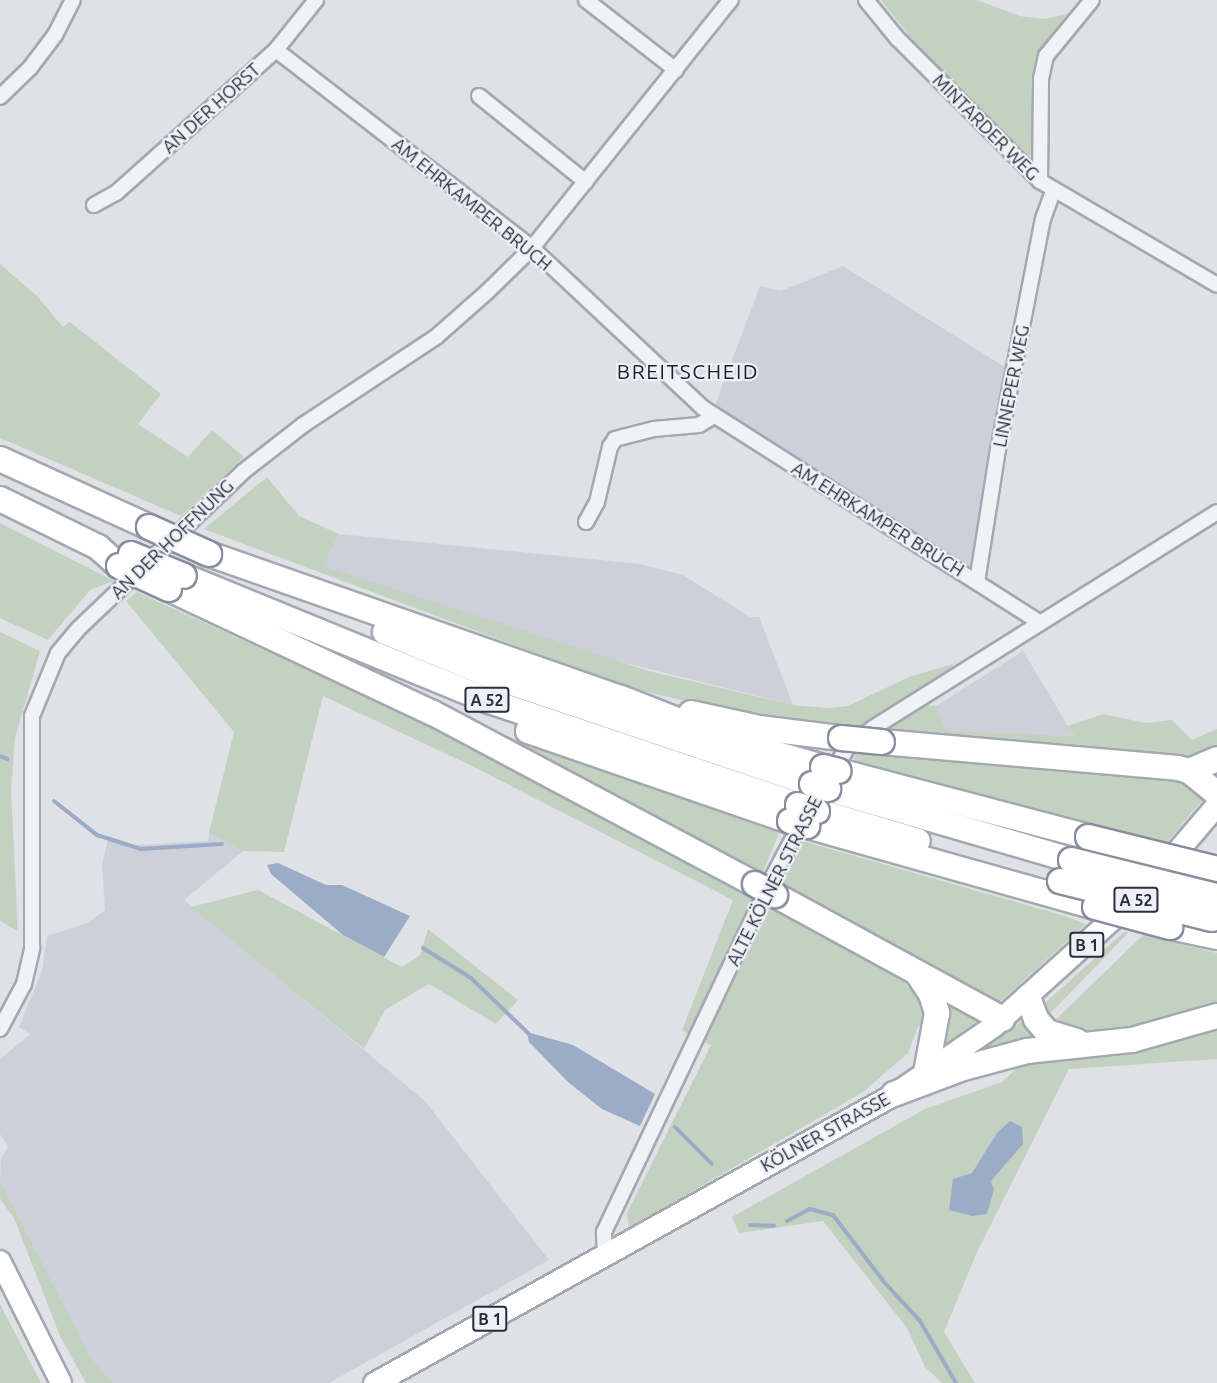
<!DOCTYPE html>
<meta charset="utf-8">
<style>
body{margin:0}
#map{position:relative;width:1217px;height:1383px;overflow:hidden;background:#dfe1e7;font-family:Ubuntu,sans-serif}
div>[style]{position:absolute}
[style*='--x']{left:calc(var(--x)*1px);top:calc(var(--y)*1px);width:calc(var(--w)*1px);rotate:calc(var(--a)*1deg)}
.built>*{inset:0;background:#cdd0d9}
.green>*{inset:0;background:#c3d1c0}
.water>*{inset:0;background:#9bacc6}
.stream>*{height:4px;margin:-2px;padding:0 2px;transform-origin:2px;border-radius:2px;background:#9bacc6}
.roads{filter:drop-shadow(2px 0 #a4a8b1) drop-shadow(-2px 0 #a4a8b1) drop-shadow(0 2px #a4a8b1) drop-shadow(0 -2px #a4a8b1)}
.street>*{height:14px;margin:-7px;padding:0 7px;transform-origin:7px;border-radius:7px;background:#f1f2f6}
.secondary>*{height:20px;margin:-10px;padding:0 10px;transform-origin:10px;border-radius:10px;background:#fff}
.primary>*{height:21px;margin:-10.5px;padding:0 10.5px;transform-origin:10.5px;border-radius:10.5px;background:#fff}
.highway>*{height:24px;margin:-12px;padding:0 12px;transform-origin:12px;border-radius:12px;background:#fff}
.bridges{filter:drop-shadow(2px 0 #878e9d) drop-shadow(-2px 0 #878e9d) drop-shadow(0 2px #878e9d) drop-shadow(0 -2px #878e9d)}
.highway-bridge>*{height:24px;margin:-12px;padding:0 12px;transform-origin:12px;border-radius:12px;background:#fff}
span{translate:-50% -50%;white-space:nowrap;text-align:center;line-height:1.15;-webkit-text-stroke:4.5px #eef0f5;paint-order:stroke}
.shield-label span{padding:2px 4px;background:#eef0f5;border:2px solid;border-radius:4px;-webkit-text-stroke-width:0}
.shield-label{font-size:16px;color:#282e3e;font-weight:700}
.street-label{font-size:18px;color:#282e3e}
.quarter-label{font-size:21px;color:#1b202f;letter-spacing:1.5px}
</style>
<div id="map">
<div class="built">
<i style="clip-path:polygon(843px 266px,1008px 369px,972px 570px,714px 408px,760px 286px,781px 291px)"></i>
<i style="clip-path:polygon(339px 534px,640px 564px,683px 575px,750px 617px,759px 617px,793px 705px,577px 651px,322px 566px)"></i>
<i style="clip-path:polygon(1023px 651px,1074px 736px,910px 730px,936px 706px)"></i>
<i style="clip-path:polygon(209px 833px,243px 851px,184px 900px,425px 1101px,549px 1260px,329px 1383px,113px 1383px,90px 1356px,0 1180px,1px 1158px,8px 1147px,0 1134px,0 1059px,30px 1034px,19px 1027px,42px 971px,47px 936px,88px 923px,105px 910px,102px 865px,108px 838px,125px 846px,208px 841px)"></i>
</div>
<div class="green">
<i style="clip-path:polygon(881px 0,977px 0,1019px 16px,1045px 19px,1074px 12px,1042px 54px,1035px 153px,1026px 156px,912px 39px)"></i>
<i style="clip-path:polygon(0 264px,38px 297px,63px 327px,70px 322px,161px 394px,138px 424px,188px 457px,212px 430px,244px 457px,181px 516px,0 438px)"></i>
<i style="clip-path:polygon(267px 477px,299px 516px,339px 534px,323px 566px,649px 671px,793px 705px,828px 708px,848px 706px,909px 677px,953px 664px,951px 671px,859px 728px,768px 720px,629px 688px,204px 529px)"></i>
<i style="clip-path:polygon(0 523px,114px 581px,90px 590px,48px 640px,0 618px)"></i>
<i style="clip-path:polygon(137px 592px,446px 733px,754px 898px,690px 1035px,682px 1030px,733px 900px,470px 765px,323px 696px,284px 852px,243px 851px,209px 833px,234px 732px,126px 601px)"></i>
<i style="clip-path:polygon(0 632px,40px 651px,15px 738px,11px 791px,18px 931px,0 921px)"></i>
<i style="clip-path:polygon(926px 705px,936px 706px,946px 731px,1074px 736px,1068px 726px,1103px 714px,1146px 723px,1172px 720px,1192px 740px,1217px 729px,1217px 752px,1190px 760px,881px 732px)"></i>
<i style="clip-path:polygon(481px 727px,779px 833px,761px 877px)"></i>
<i style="clip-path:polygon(857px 752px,1179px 777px,1204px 798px,1162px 848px,852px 765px)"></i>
<i style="clip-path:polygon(802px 841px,1065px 916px,1086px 924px,993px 1008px,780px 886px)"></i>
<i style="clip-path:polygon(258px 890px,402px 967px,420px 955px,428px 929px,518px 1000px,496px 1024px,429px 984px,385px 1010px,364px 1049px,191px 907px)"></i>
<i style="clip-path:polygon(770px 908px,894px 971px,930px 1012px,917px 1029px,908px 1053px,863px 1092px,629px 1228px,627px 1213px,711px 1045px,703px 1041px)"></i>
<i style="clip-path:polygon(1124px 932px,1129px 932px,1045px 1019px,1044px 1004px)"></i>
<i style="clip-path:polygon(1143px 935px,1217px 953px,1217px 1008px,1157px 1027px,1077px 1035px,1049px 1026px)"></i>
<i style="clip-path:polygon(932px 986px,985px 1015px,937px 1050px)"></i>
<i style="clip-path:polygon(1028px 1017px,1033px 1032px,1025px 1047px,959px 1064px)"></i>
<i style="clip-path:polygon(1217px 1025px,1217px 1059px,1069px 1069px,977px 1252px,944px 1332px,975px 1383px,942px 1383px,925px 1367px,907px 1328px,823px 1221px,739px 1233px,732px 1217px,925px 1109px,1002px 1082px,1027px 1059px)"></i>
<i style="clip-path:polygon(0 1180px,90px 1356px,113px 1383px,86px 1383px,60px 1336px,14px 1218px,0 1199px)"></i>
<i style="clip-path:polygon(0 1304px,41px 1383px,0 1383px)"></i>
</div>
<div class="water">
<i style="clip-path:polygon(278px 863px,326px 885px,342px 885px,410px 916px,384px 957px,343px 935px,271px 874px,267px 865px)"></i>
<i style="clip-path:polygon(527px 1032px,573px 1045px,655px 1094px,640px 1126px,602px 1109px,568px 1082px,529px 1042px)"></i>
<i style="clip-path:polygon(1010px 1121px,1022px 1127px,1023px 1144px,991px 1181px,994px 1190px,987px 1214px,972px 1216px,949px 1210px,953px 1179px,972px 1173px,997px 1133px)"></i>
</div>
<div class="stream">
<i style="--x:0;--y:756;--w:8;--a:23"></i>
<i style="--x:54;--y:801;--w:55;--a:38.3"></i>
<i style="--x:97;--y:835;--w:46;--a:17.7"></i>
<i style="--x:141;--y:849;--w:81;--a:-3.5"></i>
<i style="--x:423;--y:948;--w:57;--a:32"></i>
<i style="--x:471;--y:978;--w:81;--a:44"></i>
<i style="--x:675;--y:1127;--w:52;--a:45"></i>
<i style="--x:787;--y:1221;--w:26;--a:-28"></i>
<i style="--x:810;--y:1209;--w:24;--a:15"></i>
<i style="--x:833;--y:1215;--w:84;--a:52.7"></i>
<i style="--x:884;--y:1282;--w:53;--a:47.3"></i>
<i style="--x:920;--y:1321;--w:72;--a:59.9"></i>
<i style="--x:750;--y:1225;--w:24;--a:2"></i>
</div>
<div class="roads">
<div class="street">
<i style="--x:586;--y:0;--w:114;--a:37.9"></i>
<i style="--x:866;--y:0;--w:49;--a:50.8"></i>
<i style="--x:897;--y:38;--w:202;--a:45"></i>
<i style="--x:1040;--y:181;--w:205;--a:30.4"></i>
<i style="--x:276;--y:50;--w:324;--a:37.7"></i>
<i style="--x:532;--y:248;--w:234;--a:43.1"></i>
<i style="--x:703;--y:408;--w:400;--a:32.5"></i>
<i style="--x:479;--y:96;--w:137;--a:38.8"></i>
<i style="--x:0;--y:97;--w:42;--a:-44"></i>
<i style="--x:30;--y:68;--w:41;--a:-52.9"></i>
<i style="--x:55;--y:35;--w:39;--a:-63"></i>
<i style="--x:1040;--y:181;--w:102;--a:-89.4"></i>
<i style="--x:1041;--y:79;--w:24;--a:-78"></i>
<i style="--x:1046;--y:56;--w:72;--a:-50.6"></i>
<i style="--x:94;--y:205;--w:25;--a:-29"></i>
<i style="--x:116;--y:193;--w:215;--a:-41.8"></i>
<i style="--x:276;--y:50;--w:64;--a:-51.3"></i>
<i style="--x:586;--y:522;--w:23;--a:-61"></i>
<i style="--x:597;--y:502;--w:57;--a:-76.7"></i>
<i style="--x:610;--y:447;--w:9;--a:-58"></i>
<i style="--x:615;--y:439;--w:40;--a:-14.4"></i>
<i style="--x:654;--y:429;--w:45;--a:-5.1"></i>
<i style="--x:699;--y:425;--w:17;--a:-31"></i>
<i style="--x:977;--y:582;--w:134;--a:-81"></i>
<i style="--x:998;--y:450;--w:235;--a:-79"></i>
<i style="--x:1043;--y:219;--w:30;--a:-70"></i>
<i style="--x:830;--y:774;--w:32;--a:-56"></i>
<i style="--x:848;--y:747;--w:31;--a:-37"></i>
<i style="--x:873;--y:728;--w:406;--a:-32.1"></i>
<i style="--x:0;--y:1029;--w:51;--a:-61.9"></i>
<i style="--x:24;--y:984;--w:37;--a:-77"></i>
<i style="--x:32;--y:948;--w:232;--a:-90"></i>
<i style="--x:32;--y:716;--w:68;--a:-67.6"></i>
<i style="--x:58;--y:653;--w:31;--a:-50"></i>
<i style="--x:78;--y:629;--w:229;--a:-43.6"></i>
<i style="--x:244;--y:471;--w:75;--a:-37.9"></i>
<i style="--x:303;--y:425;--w:159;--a:-33.5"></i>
<i style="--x:436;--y:337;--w:68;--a:-41.4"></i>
<i style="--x:487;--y:292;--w:63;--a:-44.4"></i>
<i style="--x:532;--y:248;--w:318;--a:-51.3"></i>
<i style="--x:605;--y:1254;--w:22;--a:-93"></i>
<i style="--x:604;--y:1232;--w:387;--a:-64.6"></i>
<i style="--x:770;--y:882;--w:71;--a:-62.4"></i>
</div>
<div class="secondary">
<i style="--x:0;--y:1261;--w:136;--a:63.4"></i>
</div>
<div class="primary">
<i style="--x:374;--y:1383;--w:595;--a:-29.06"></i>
<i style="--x:894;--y:1094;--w:120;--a:-34.5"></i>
<i style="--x:993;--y:1026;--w:202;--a:-42"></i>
<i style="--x:1143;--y:891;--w:114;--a:-49.6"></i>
</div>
<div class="highway">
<i style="--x:0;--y:459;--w:164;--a:24.5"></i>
<i style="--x:0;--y:499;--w:109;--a:26.1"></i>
<i style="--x:98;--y:547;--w:28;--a:42"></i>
<i style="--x:209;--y:554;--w:436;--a:19.3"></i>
<i style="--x:621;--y:698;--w:118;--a:21.4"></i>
<i style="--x:731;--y:741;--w:96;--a:15.8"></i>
<i style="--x:184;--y:576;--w:330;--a:22.3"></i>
<i style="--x:489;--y:701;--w:326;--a:18.6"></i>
<i style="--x:169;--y:589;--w:292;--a:25.2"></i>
<i style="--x:433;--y:713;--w:365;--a:28"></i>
<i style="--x:385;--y:632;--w:118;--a:22.4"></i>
<i style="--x:494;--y:677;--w:336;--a:18.6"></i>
<i style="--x:691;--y:713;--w:70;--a:12.4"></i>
<i style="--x:759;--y:728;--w:83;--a:7"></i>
<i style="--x:528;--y:731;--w:277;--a:19"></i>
<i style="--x:882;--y:742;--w:297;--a:5"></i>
<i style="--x:1178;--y:768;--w:11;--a:15"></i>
<i style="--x:1189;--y:771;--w:36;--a:39"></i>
<i style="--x:839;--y:771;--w:258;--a:14.8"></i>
<i style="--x:1189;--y:771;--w:30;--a:-23"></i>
<i style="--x:828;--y:789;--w:253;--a:16.3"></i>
<i style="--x:817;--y:811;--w:105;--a:16.5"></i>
<i style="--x:807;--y:826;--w:299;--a:15.7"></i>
<i style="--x:775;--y:895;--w:259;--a:28.6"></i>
<i style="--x:1170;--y:927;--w:48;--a:12"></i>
<i style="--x:917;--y:973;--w:25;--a:56"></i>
<i style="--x:931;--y:994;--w:20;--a:72"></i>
<i style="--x:937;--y:1013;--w:61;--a:100.4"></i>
<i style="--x:1028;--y:997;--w:23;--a:70"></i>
<i style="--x:1036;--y:1019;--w:17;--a:50"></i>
<i style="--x:1047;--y:1032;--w:31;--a:17"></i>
<i style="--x:894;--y:1094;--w:71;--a:-20.7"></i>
<i style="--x:960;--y:1069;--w:69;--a:-15"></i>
<i style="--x:1027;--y:1051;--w:106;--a:-6"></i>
<i style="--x:1132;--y:1040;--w:88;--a:-15.8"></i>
</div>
</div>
<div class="bridges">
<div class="highway-bridge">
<i style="--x:149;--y:527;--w:66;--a:24.2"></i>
<i style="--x:131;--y:554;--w:57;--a:22.5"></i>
<i style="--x:119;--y:566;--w:55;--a:24.7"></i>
<i style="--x:841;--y:738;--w:41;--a:5.6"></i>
<i style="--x:823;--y:767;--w:16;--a:14"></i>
<i style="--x:812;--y:784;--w:17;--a:17"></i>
<i style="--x:798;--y:805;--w:20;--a:18"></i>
<i style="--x:790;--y:821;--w:18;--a:16"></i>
<i style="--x:1088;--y:837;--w:133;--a:13.9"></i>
<i style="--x:1071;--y:860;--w:150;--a:13.9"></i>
<i style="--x:1060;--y:881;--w:157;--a:14"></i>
<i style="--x:755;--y:884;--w:23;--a:29"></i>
<i style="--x:1095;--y:907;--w:78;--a:14.9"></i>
</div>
</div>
<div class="shield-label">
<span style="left:487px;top:700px">A 52</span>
<span style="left:1136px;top:900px">A 52</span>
<span style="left:1087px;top:945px">B 1</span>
<span style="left:490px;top:1319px">B 1</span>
</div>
<div class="street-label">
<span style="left:211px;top:108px;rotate:-42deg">AN DER HORST</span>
<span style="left:986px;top:127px;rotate:45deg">MINTARDER WEG</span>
<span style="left:472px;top:204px;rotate:39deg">AM EHRKAMPER BRUCH</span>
<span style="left:1011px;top:386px;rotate:-79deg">LINNEPER WEG</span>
<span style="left:878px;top:519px;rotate:32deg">AM EHRKAMPER BRUCH</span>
<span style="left:172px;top:539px;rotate:-44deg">AN DER HOFFNUNG</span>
<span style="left:774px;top:881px;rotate:-63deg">ALTE KÖLNER STRASSE</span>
<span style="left:825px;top:1132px;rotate:-29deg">KÖLNER STRASSE</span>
</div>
<div class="quarter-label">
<span style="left:688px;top:371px">BREITSCHEID</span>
</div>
</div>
